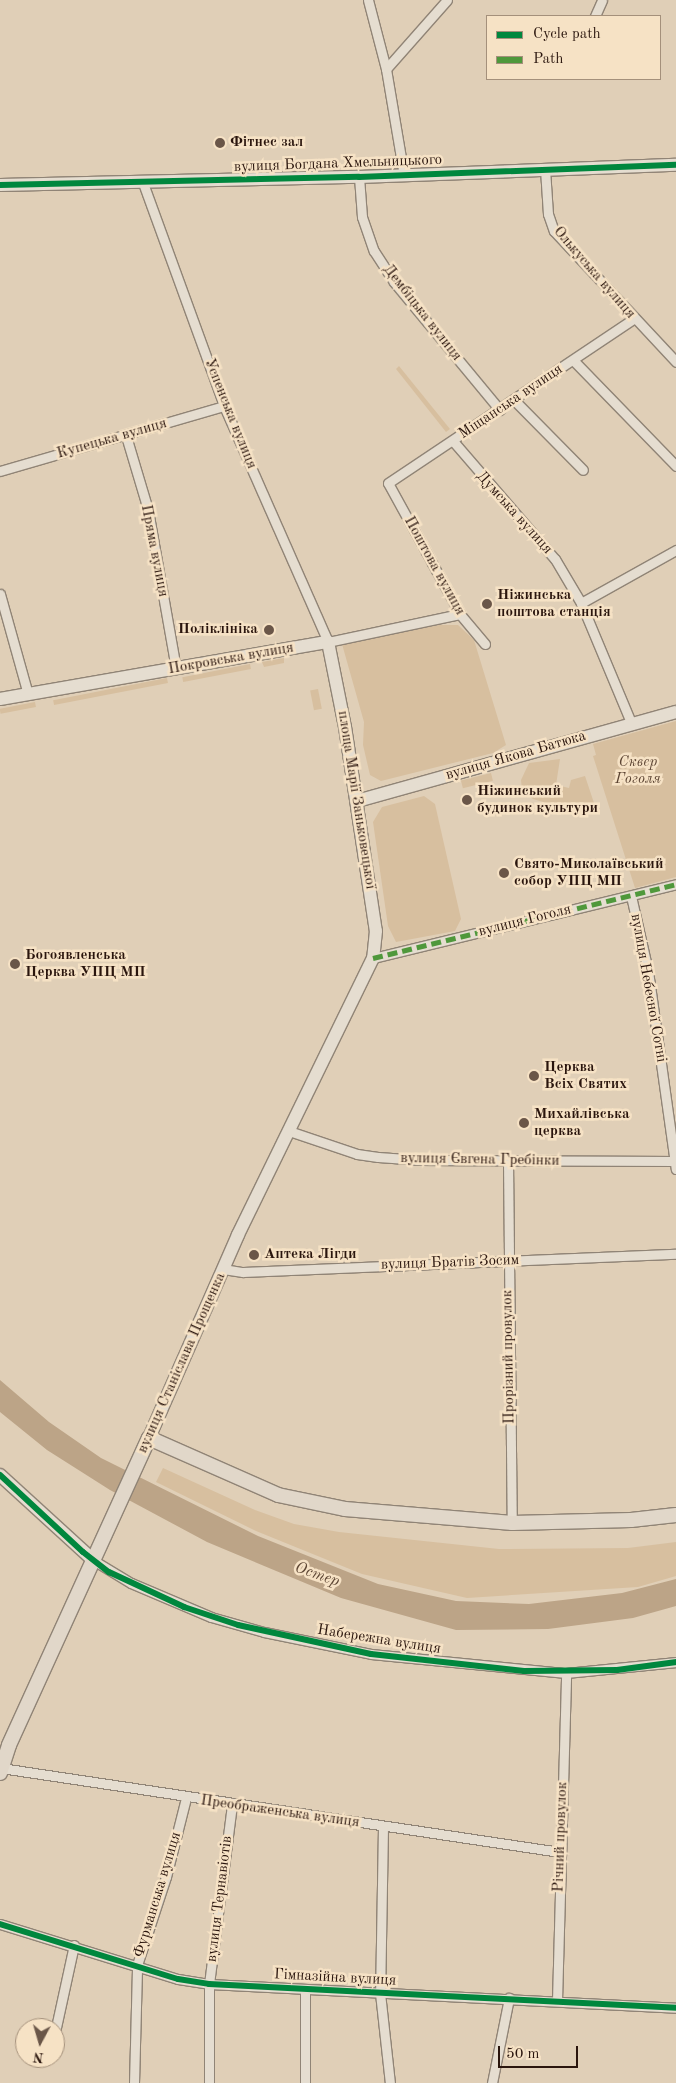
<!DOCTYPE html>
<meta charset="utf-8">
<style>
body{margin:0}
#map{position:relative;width:676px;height:2083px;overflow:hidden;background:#e0cfb7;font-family:"Old Standard TT",serif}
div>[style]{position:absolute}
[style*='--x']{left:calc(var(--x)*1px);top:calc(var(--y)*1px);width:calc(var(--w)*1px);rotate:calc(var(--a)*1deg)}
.green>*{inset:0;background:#d7bf9f;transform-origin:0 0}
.water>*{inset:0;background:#bca487}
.roads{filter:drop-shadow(1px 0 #908476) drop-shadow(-1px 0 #908476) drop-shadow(0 1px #908476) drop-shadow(0 -1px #908476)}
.street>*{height:9px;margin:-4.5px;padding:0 4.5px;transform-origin:4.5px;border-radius:4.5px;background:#e5ddd0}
.secondary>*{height:12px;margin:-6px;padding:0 6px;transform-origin:6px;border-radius:6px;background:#e5ddd0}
.primary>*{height:14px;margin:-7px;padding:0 7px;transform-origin:7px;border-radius:7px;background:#e1d7c9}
.quiet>*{height:5px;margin-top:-2.5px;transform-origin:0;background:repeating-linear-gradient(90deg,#4f983b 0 10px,transparent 0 15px)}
.cycleway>*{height:6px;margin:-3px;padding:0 3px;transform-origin:3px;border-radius:3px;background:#00873e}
.dots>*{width:14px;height:14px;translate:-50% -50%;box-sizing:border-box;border:2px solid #f6e2c5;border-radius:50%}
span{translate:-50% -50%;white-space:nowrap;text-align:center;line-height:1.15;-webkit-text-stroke:5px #f6e2c5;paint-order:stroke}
.poi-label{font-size:15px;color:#2a150d;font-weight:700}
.left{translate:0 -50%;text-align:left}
.right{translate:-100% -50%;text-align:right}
.street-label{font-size:15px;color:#2a150d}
.park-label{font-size:15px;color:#5c4433;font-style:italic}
.water-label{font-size:16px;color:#5e4735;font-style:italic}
.legend{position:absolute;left:486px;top:15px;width:175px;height:65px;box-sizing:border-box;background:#f6e2c5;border:1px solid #a4907b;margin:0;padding:6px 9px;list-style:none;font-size:15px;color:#2a150d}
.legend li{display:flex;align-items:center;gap:10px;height:25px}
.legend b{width:25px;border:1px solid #a4907b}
.north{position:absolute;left:15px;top:2018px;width:50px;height:50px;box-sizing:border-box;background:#f6e2c5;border:1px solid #a4907b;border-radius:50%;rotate:186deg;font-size:14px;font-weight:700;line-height:20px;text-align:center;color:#2a150d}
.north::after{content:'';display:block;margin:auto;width:18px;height:22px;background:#6a5648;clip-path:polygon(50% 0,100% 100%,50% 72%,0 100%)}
.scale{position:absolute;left:498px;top:2046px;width:80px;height:22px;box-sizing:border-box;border:2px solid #2a150d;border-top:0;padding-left:6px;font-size:15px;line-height:18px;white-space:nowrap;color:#2a150d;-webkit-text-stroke:4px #f6e2c5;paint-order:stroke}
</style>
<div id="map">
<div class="green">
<i style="clip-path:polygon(399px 366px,450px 429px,446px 432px,396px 369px)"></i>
<i style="clip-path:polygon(439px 625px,458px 625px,474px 640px,506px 745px,493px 753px,381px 781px,370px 775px,363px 745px,364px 722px,342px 644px)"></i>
<i style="clip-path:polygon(284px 658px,284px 663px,264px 667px,262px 662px)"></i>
<i style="left:250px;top:664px;width:5px;height:69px;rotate:79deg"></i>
<i style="left:167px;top:678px;width:5px;height:116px;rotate:79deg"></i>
<i style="left:318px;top:689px;width:20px;height:8px;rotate:79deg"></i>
<i style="left:35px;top:702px;width:5px;height:36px;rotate:79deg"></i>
<i style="clip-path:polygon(676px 721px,676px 877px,635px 888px,593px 756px,596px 755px,593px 744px)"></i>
<i style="clip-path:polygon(560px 759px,556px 785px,569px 788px,571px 780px,585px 776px,595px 806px,550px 804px,533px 799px,522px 790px,521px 780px,529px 763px)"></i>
<i style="left:491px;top:773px;width:8px;height:31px;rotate:76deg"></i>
<i style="clip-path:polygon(424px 796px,435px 804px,461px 919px,455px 931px,396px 942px,388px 926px,373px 822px,382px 807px)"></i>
<i style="clip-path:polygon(163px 1468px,255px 1510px,294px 1524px,339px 1532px,499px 1549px,628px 1548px,676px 1542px,676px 1576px,638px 1587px,467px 1598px,362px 1574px,256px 1531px,156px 1482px)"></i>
</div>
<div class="water">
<i style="clip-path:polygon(0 1380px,49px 1422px,101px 1458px,258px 1536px,378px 1584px,456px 1601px,529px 1604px,622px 1593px,676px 1579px,676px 1606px,633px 1618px,548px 1629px,456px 1630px,341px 1598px,207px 1542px,110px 1490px,47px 1450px,0 1412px)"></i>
</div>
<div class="roads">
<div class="street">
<i style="--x:368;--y:0;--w:71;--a:75.4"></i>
<i style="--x:386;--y:69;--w:108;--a:80.4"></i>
<i style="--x:595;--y:16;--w:17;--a:-66"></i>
<i style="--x:386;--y:69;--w:92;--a:-48.5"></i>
<i style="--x:545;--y:169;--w:45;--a:86.2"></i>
<i style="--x:548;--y:214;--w:18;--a:71"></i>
<i style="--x:554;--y:231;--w:179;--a:47"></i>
<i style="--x:359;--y:177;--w:40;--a:85.7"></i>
<i style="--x:362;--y:217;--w:36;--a:71"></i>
<i style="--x:374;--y:251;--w:37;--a:57"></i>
<i style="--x:394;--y:282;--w:166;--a:50.4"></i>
<i style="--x:143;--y:183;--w:237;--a:70"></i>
<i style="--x:224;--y:406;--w:258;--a:66.2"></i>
<i style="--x:328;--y:642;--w:135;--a:-12"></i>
<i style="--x:573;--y:360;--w:148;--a:45.8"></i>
<i style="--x:514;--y:400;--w:98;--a:45.4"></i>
<i style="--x:126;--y:436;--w:77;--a:73.4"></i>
<i style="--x:148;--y:510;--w:160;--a:80"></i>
<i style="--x:453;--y:441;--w:156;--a:49.2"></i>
<i style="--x:555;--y:559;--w:51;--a:59.4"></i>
<i style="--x:581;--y:603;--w:132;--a:67.3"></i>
<i style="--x:0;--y:471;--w:233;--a:-16.2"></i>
<i style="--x:0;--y:594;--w:104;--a:74.4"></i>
<i style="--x:581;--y:603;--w:109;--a:-29.2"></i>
<i style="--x:485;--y:644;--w:39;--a:-130"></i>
<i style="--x:460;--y:614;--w:149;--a:-118.8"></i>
<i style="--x:388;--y:483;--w:295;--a:-33.8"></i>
<i style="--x:631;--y:896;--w:77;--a:77.2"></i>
<i style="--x:648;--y:971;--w:200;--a:82"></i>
<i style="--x:373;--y:958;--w:312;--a:-13.7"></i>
<i style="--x:289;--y:1131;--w:72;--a:18.7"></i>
<i style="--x:357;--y:1154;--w:21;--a:8"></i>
<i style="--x:378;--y:1157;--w:39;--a:4"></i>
<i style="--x:417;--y:1160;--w:259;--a:0.2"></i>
<i style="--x:508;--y:1161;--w:362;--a:89.4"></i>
<i style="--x:223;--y:1269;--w:20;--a:9"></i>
<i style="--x:243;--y:1272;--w:433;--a:-2.4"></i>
<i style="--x:93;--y:1560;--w:44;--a:31.2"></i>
<i style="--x:131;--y:1583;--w:87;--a:23"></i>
<i style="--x:211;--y:1617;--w:55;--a:15.8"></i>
<i style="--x:264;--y:1632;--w:109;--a:11.6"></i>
<i style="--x:371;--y:1654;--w:196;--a:5.6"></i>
<i style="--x:566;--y:1673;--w:111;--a:-5.7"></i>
<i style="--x:1;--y:1768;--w:565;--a:8.55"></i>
<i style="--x:383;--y:1827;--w:166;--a:91"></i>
<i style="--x:380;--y:1993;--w:91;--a:83.7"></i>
<i style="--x:0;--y:1924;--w:186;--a:17.2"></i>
<i style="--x:178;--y:1979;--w:31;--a:9"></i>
<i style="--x:209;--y:1984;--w:468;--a:2.9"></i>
<i style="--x:305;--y:1989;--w:94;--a:90"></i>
<i style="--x:557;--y:2001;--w:328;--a:-88.4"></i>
<i style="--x:55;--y:2032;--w:89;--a:-77.7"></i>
<i style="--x:134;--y:2083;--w:118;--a:-88.5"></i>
<i style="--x:137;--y:1965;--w:93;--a:-71.8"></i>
<i style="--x:166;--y:1877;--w:81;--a:-75.8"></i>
<i style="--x:209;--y:2083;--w:99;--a:-90"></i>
<i style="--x:209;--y:1984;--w:180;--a:-82.7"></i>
<i style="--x:492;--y:2083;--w:87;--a:-78.7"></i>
</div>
<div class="secondary">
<i style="--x:0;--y:185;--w:359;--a:-1.3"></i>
<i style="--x:359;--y:177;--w:317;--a:-2.2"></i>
<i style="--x:0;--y:699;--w:333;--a:-9.9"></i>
<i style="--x:328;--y:642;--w:87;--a:78.7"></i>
<i style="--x:345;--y:727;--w:206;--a:81.4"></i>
<i style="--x:376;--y:931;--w:27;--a:96"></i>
<i style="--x:373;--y:958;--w:308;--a:116"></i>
<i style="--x:238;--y:1235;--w:222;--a:113.7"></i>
<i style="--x:357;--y:801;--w:331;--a:-15.6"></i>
<i style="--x:0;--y:1475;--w:126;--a:42.4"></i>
</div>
<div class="primary">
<i style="--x:0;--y:1773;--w:29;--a:-72"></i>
<i style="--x:9;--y:1745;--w:337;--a:-65.5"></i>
<i style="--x:149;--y:1438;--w:141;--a:23.8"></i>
<i style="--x:278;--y:1495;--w:68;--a:11.8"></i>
<i style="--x:345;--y:1509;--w:168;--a:4.8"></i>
<i style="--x:512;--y:1523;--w:119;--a:-1.4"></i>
<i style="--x:631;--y:1520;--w:45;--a:-6.3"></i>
</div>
</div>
<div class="quiet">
<i style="--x:373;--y:958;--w:312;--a:-13.7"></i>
</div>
<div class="cycleway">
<i style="--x:0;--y:185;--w:359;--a:-1.3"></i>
<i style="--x:359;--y:177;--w:317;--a:-2.2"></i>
<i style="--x:0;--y:1475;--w:113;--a:42.9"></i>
<i style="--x:83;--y:1552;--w:33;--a:38"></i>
<i style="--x:109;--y:1572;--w:83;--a:25"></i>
<i style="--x:184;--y:1607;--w:57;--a:18.4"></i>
<i style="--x:238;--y:1625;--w:136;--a:12.3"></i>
<i style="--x:371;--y:1654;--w:154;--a:6.3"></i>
<i style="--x:524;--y:1671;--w:93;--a:-0.6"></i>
<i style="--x:617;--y:1670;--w:60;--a:-7.7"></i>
<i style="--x:0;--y:1924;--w:186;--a:17.2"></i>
<i style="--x:178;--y:1979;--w:31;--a:9"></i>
<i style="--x:209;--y:1984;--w:468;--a:2.9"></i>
</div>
<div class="dots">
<i style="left:220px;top:143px;background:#6a5648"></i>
<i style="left:487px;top:604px;background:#6a5648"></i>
<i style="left:269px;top:630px;background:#6a5648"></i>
<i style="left:467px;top:800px;background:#6a5648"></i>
<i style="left:504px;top:873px;background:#6a5648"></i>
<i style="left:15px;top:964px;background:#6a5648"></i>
<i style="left:534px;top:1076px;background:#6a5648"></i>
<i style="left:524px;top:1123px;background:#6a5648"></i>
<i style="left:254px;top:1255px;background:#6a5648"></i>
</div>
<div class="poi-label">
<span class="left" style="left:230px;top:143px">Фітнес зал</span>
<span class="left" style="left:497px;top:604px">Ніжинська<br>поштова станція</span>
<span class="right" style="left:258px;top:630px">Поліклініка</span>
<span class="left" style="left:477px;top:800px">Ніжинський<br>будинок культури</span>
<span class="left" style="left:514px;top:873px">Свято-Миколаївський<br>собор УПЦ МП</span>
<span class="left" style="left:25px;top:964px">Богоявленська<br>Церква УПЦ МП</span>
<span class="left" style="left:544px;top:1076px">Церква<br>Всіх Святих</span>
<span class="left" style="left:534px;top:1123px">Михайлівська<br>церква</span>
<span class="left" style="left:264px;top:1255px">Аптека Лігди</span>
</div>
<div class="street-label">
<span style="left:338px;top:164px;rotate:-2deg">вулиця Богдана Хмельницького</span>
<span style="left:594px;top:273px;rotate:49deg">Олькуська вулиця</span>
<span style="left:422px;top:313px;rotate:52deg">Дембіцька вулиця</span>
<span style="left:511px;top:402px;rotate:-34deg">Міщанська вулиця</span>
<span style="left:230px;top:414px;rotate:68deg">Успенська вулиця</span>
<span style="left:112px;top:439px;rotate:-16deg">Купецька вулиця</span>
<span style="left:514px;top:513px;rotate:48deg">Думська вулиця</span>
<span style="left:154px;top:551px;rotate:79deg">Пряма вулиця</span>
<span style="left:434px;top:566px;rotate:61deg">Поштова вулиця</span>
<span style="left:231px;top:659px;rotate:-10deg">Покровська вулиця</span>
<span style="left:516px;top:756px;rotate:-16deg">вулиця Якова Батюка</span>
<span style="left:356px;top:800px;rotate:81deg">площа Марії Заньковецької</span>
<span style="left:525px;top:921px;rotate:-14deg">вулиця Гоголя</span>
<span style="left:648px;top:988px;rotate:80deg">вулиця Небесної Сотні</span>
<span style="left:480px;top:1160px;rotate:1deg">вулиця Євгена Гребінки</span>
<span style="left:450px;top:1263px;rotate:-2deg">вулиця Братів Зосим</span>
<span style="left:509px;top:1357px;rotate:-91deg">Прорізний провулок</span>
<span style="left:182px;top:1363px;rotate:-66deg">вулиця Станіслава Прощенка</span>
<span style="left:379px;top:1640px;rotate:9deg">Набережна вулиця</span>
<span style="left:280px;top:1812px;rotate:8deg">Преображенська вулиця</span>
<span style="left:561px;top:1837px;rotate:-88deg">Річний провулок</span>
<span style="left:158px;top:1895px;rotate:-73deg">Фурманська вулиця</span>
<span style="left:220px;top:1899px;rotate:-83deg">вулиця Тернавіотів</span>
<span style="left:335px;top:1978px;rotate:3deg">Гімназійна вулиця</span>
</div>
<div class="park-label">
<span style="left:638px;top:771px">Сквер<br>Гоголя</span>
</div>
<div class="water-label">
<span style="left:317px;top:1575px;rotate:19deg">Остер</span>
</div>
<ul class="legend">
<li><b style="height:6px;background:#00873e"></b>Cycle path</li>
<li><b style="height:6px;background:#4f983b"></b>Path</li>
</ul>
<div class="north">N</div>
<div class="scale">50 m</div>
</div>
